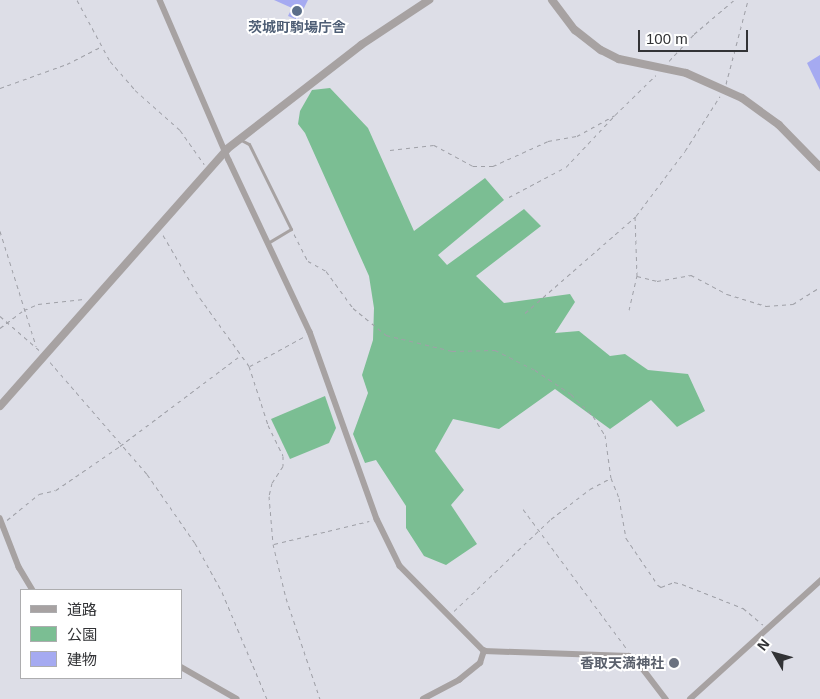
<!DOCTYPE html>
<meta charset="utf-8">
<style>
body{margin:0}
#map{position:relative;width:820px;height:699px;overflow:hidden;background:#dddee7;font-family:Helvetica,"Noto Sans JP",sans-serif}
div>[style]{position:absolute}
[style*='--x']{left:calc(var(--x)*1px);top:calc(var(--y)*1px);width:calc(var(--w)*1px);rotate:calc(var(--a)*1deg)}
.green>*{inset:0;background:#7bbe93}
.building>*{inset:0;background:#a5aaf1}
.path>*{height:1px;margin-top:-0.5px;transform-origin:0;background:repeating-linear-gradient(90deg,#9fa0a7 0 4px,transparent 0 8px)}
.service>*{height:3px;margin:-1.5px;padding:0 1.5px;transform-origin:1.5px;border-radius:1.5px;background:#a7a2a2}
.minor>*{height:5.5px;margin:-2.75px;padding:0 2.75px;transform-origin:2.75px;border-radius:2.75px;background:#a7a2a2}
.tertiary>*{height:8px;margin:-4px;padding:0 4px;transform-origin:4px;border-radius:4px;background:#a7a2a2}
.dots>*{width:14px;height:14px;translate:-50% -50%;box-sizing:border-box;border:2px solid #fff;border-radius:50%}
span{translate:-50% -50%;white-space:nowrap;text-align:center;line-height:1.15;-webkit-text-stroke:4px #fff;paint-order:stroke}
.service-label{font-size:14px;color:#4e5e75;font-weight:700}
.worship-label{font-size:14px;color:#5b616d;font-weight:700}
.right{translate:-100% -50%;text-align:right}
.legend{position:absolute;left:20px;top:589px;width:162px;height:90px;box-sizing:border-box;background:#fff;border:1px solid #adadaf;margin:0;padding:6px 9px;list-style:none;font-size:15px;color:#323336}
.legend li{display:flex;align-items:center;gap:10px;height:25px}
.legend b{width:25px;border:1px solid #adadaf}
.north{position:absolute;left:750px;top:629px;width:50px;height:50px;-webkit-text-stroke:4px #fff;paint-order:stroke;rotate:308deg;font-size:14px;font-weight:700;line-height:20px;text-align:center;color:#323336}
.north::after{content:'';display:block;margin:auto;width:18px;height:22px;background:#323336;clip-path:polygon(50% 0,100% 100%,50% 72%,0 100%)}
.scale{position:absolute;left:638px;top:30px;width:110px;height:22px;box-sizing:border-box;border:2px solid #323336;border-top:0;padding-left:6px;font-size:15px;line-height:18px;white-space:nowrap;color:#323336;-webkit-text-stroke:4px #fff;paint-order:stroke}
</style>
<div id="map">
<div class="green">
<i style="clip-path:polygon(330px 88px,368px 128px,414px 231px,485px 178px,504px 200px,438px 255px,447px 265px,524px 209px,541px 226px,476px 276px,504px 303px,570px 294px,575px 302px,555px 333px,579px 331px,610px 356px,625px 354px,648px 370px,688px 374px,705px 411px,677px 427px,651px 400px,610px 429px,555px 389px,499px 429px,453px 419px,435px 451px,464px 490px,451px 505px,477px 544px,446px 565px,424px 556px,406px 528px,406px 506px,376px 460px,365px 463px,353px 434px,368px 393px,362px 375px,373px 340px,374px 308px,369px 276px,305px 133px,298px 124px,300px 111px,312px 90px)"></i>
<i style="clip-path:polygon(325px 396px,336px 428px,329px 443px,290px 459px,271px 419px)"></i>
</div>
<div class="building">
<i style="clip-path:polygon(274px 0,308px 0,298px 20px,288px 16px,292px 8px)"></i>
<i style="clip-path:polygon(820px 55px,820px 90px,807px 63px)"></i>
</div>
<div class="path">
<i style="--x:77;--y:0;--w:69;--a:61.6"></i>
<i style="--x:110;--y:61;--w:38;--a:49"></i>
<i style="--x:135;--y:90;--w:60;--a:41.6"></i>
<i style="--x:180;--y:130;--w:42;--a:54.8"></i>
<i style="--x:669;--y:61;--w:37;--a:-47"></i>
<i style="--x:694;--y:34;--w:52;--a:-40.4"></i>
<i style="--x:726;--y:84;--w:87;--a:-75.3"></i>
<i style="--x:0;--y:88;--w:71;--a:-19.7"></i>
<i style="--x:67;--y:64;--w:38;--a:-27"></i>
<i style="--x:390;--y:150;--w:44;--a:-6.5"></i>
<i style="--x:434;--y:145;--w:44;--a:28.3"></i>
<i style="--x:473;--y:166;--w:20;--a:0"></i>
<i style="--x:493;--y:166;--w:60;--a:-24.4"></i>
<i style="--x:548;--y:141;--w:29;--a:-10"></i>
<i style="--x:577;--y:136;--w:43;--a:-28.9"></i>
<i style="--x:615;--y:115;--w:57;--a:-44.3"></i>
<i style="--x:509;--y:197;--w:64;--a:-27.8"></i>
<i style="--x:566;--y:167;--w:70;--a:-46.7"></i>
<i style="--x:0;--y:231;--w:121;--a:72.6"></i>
<i style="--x:294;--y:234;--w:30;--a:63"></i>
<i style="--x:308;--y:261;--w:21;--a:29"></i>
<i style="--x:326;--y:271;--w:46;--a:53.9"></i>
<i style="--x:353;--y:308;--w:43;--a:39.3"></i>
<i style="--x:386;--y:335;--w:68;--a:13.6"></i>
<i style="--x:452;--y:351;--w:43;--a:-1.3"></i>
<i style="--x:495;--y:350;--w:45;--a:26.6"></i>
<i style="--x:535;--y:370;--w:43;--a:33.7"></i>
<i style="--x:571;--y:394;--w:31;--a:45"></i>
<i style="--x:593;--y:416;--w:22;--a:58"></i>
<i style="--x:605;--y:435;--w:43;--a:82.1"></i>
<i style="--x:611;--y:478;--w:22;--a:68"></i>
<i style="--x:619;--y:498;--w:41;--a:80.1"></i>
<i style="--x:626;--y:538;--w:57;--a:55.8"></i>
<i style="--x:658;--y:585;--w:4;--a:34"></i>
<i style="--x:661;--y:587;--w:14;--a:-21"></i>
<i style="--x:674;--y:582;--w:8;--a:14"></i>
<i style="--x:682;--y:584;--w:66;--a:21.5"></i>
<i style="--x:743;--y:608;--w:26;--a:40"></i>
<i style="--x:163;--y:235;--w:73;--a:59.6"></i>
<i style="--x:200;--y:298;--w:84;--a:54.2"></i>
<i style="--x:249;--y:366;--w:62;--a:72.1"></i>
<i style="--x:268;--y:425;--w:34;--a:64"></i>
<i style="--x:283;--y:456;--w:10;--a:90"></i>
<i style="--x:283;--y:466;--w:20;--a:123"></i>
<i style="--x:272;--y:483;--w:13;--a:103"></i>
<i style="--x:269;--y:496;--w:48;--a:85.2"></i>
<i style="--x:273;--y:544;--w:56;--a:76.5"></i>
<i style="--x:286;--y:598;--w:107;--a:71.4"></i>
<i style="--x:637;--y:276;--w:21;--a:14"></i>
<i style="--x:657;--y:281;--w:35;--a:-10"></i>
<i style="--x:691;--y:275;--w:41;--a:27.8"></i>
<i style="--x:727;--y:294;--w:41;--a:17.1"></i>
<i style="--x:766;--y:306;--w:27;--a:-4"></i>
<i style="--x:793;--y:304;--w:32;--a:-32"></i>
<i style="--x:629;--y:310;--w:35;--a:-77"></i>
<i style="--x:637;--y:276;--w:59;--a:-91.9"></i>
<i style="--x:525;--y:313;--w:147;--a:-41.1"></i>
<i style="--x:636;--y:216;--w:81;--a:-53"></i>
<i style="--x:685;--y:151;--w:65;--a:-57.5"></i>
<i style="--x:0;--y:316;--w:52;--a:41.1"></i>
<i style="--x:0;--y:328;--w:30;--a:-37"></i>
<i style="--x:24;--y:310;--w:15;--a:-23"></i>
<i style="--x:38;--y:304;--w:46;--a:-6.2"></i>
<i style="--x:50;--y:362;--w:148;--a:49.1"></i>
<i style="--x:147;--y:474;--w:84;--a:55.2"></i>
<i style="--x:195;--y:543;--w:56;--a:61.1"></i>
<i style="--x:222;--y:592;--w:116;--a:67.2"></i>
<i style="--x:250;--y:366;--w:63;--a:-28.6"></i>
<i style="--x:523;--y:509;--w:174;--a:53.4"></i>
<i style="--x:7;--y:520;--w:41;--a:-39.1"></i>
<i style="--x:39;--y:494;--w:17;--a:-13"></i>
<i style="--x:56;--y:490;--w:78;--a:-34.5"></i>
<i style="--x:120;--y:446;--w:150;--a:-36.9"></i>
<i style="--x:274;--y:544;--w:98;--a:-13.6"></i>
<i style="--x:454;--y:611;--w:134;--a:-43.5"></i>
<i style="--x:551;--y:519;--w:49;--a:-37.6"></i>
<i style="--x:590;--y:489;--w:24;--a:-28"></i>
</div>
<div class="service">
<i style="--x:241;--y:140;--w:9;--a:27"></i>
<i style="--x:249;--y:144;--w:95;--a:63.7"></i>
<i style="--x:291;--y:229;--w:27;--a:149"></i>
</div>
<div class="minor">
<i style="--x:160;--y:0;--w:174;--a:66.7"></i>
<i style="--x:229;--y:160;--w:190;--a:64.8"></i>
<i style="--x:310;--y:332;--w:199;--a:70.3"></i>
<i style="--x:377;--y:519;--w:52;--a:63.9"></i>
<i style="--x:400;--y:566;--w:120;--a:45.3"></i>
<i style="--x:484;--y:651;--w:145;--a:2"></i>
<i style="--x:629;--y:656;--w:14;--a:39"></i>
<i style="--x:640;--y:665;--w:43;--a:52.6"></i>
<i style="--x:0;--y:518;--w:53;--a:68.8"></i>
<i style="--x:19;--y:567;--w:27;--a:59"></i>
<i style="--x:181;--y:667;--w:64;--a:29.7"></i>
<i style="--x:423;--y:699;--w:41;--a:-27.8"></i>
<i style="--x:459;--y:680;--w:27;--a:-39"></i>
<i style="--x:480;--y:663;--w:13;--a:-72"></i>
<i style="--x:690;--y:699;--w:176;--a:-42.2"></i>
</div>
<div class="tertiary">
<i style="--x:552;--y:0;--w:38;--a:53"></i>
<i style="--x:575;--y:30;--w:33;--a:38"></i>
<i style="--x:601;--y:50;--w:20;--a:27"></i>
<i style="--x:619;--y:59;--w:68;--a:11.8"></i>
<i style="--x:686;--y:73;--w:61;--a:24.1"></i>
<i style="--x:742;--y:98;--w:46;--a:36.1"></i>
<i style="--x:779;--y:125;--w:59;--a:45.7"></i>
<i style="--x:0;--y:406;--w:343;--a:-48.5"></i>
<i style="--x:227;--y:149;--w:170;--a:-37.8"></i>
<i style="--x:361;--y:45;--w:82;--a:-33.5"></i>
</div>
<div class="dots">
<i style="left:297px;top:11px;background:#5c6f8a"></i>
<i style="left:674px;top:663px;background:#6b7280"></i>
</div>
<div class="service-label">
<span style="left:297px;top:27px">茨城町駒場庁舎</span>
</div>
<div class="worship-label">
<span class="right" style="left:664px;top:663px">香取天満神社</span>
</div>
<ul class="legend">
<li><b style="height:6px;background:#a7a2a2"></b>道路</li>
<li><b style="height:14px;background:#7bbe93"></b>公園</li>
<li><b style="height:14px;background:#a5aaf1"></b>建物</li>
</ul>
<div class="north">N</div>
<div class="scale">100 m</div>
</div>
